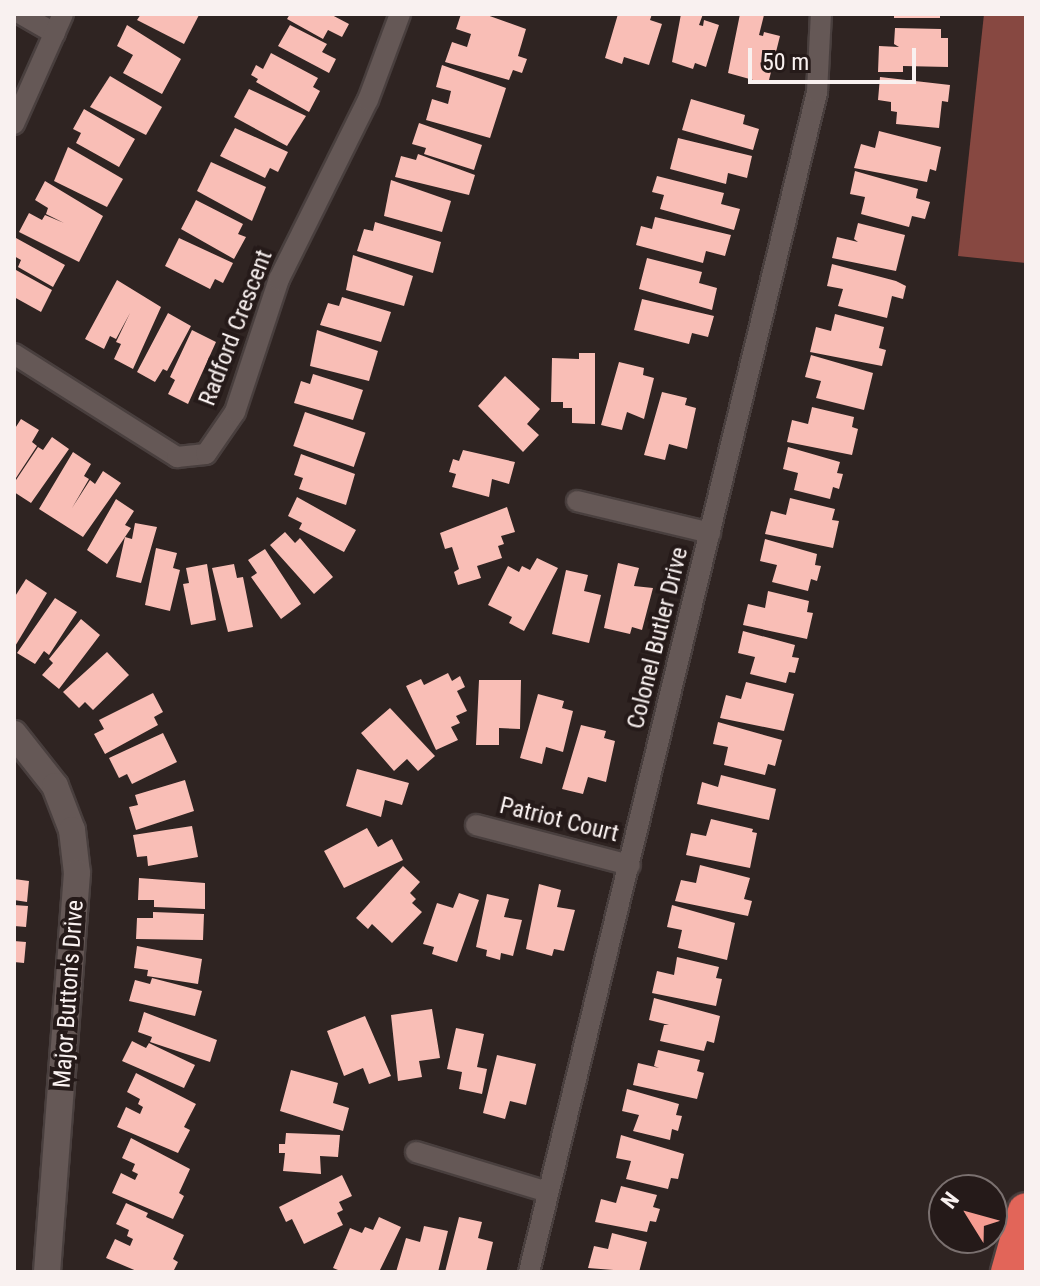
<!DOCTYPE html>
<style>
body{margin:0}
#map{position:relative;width:1040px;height:1286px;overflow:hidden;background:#2f2422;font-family:"Roboto Condensed",sans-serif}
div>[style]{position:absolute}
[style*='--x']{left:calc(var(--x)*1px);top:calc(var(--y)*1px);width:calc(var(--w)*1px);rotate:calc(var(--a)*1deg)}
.forest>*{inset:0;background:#874841}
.building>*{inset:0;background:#f9beb6;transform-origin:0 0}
.roads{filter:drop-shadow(2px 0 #493f3e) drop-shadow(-2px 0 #493f3e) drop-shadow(0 2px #493f3e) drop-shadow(0 -2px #493f3e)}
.minor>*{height:20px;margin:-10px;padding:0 10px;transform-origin:10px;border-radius:10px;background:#655856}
.tertiary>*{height:26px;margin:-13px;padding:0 13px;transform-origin:13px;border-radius:13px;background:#655856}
.motorway>*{height:36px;margin:-18px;padding:0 18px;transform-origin:18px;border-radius:18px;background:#e26559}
span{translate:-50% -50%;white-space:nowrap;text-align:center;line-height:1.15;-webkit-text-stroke:8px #251a19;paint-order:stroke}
.street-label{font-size:24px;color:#f9f1f0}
.frame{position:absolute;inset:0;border:16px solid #f9f1f0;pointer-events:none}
.north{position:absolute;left:928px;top:1174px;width:80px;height:80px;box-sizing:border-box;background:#251a19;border:2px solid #7a706f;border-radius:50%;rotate:307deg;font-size:22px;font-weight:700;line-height:32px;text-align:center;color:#f9f1f0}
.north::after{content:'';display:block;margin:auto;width:28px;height:36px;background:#f59c91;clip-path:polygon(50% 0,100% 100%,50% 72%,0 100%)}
.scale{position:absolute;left:748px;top:48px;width:168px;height:36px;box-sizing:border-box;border:4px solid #f9f1f0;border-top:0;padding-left:10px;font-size:24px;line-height:28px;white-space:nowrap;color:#f9f1f0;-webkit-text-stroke:6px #251a19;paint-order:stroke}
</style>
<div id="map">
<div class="forest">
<i style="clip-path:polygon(984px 14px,1026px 14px,1026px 263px,958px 256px)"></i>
</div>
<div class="building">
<i style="clip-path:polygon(141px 14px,197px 14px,199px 15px,184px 44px,137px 20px)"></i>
<i style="clip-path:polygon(290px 14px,330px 14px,349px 24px,342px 37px,328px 30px,323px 39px,287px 19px)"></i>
<i style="clip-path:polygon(461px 14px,484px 14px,526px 29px,518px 56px,527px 59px,522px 73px,513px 70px,509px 80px,445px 62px,452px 42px,467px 47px,471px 34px,456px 29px)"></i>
<i style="clip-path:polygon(618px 14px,652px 14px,650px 20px,662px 24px,649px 65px,624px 57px,622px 64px,605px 58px)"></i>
<i style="clip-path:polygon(681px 14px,703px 14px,699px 25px,703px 26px,704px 20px,719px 25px,706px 67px,695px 63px,693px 69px,672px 62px)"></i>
<i style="clip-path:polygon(740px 14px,764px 15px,759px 35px,763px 36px,764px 32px,780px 36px,768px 84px,728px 73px)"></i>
<i style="left:894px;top:14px;width:46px;height:4px"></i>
<i style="clip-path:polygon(127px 25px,181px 59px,162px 94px,123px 73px,133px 55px,117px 46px)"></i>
<i style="clip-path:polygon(290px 25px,327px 44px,322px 52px,336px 59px,329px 73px,278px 46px)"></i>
<i style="clip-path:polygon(895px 28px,941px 29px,941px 38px,948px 38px,948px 67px,903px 66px,903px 72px,878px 72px,879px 46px,899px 47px,894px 44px)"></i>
<i style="clip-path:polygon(271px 53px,318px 78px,313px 87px,320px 91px,309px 112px,256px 82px,258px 79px,251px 75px,256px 65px,263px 69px)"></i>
<i style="clip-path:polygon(442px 65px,506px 88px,490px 138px,426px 120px,432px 99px,448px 104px,451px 91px,436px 87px)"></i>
<i style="clip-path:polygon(110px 76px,162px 107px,146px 135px,90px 107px)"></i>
<i style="clip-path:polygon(880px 77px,950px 85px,948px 102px,942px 101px,939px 128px,896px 124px,897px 112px,891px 111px,891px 102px,878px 100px)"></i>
<i style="clip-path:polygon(249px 89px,306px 116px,287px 146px,234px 117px)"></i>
<i style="clip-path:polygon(691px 99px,745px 115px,743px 124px,759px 129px,753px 150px,682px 130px)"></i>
<i style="clip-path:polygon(84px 109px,135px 139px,119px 167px,76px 143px,81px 133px,73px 129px)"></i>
<i style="clip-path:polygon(419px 123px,482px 145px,474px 170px,424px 154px,426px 148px,412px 144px)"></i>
<i style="clip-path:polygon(235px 128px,288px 152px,278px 172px,270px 168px,265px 178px,220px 156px)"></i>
<i style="clip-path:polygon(879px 131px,941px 147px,936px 171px,930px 169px,927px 182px,854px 168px,861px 144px,875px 148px)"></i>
<i style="clip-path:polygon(678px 138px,752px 156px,747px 178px,728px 173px,726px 184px,670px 169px)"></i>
<i style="clip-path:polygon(68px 147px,123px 179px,107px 207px,54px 181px)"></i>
<i style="clip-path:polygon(418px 154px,475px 175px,469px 195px,395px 177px,401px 156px,416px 160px)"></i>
<i style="clip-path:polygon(211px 162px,266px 187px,252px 221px,197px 191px)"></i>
<i style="clip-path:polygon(855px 171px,918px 189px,916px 198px,930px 202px,925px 219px,912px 216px,909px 227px,861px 214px,865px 197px,850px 194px)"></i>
<i style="clip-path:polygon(657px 176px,724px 193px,721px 204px,740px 209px,734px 230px,660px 209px,664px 195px,652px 192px)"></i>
<i style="clip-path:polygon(391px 180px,451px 201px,442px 232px,384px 216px)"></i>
<i style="clip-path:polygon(45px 181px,103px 216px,79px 262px,19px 232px,29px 213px,42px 220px,45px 215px,64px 223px,46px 214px,48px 208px,35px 200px)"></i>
<i style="clip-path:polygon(196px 200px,243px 224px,238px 234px,246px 237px,234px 259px,181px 229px)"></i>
<i style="clip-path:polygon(655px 217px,731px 235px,725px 256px,706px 251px,703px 263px,636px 245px,641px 226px,652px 229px)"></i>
<i style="clip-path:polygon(375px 222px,441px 242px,433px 273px,357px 251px,364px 229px,373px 231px)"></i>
<i style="clip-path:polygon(858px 223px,905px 235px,896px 271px,832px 258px,837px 237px,858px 242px,854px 239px)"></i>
<i style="clip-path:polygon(16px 238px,65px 265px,53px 287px,18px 267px,21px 260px,14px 256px)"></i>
<i style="clip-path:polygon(179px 238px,233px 263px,223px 283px,215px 279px,210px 289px,165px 266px)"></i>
<i style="clip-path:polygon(353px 255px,413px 276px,404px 306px,346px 290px)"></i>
<i style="clip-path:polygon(647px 258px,702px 272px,699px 283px,717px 288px,712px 310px,639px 289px)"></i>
<i style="clip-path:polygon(832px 264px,896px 281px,906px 286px,903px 299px,892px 296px,887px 318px,838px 306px,843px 289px,827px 286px)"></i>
<i style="clip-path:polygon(16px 270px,52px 290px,41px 312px,14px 297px)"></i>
<i style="clip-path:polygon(117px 280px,161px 307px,133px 369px,114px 359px,121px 344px,116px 342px,130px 313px,116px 339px,110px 336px,104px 349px,85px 339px)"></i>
<i style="clip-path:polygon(342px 297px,391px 312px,381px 342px,320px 325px,328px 303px,339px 306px)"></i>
<i style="clip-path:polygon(642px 299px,714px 316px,708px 337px,692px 333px,689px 344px,634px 330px)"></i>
<i style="clip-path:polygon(168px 313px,191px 326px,167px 371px,163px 369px,155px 382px,137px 372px)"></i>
<i style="clip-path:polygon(835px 314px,884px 327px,879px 348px,886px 350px,882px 366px,810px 352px,816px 327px,831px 331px)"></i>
<i style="clip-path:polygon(192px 330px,216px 342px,188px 404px,168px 394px,175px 380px,170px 377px)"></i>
<i style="clip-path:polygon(317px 330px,378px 351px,369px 381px,310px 366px)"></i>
<i style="clip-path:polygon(579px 353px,595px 353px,595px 424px,572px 423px,572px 408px,563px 408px,563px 402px,551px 402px,552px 358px,579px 359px)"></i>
<i style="clip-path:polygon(811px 355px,873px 373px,864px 410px,816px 398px,821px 381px,805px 377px)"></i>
<i style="clip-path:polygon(619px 362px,644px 368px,643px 375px,654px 378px,644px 419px,627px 412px,622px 430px,601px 425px)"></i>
<i style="clip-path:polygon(313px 374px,363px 390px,353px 420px,294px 403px,301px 381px,310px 384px)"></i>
<i style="clip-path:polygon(505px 376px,540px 409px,527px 424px,539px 435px,523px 452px,478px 406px)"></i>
<i style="clip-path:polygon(662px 392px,687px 398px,685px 405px,696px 408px,687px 449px,669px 444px,665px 460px,644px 455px)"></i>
<i style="clip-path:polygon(812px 407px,854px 417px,852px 427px,858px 429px,852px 455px,787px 442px,792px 420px,808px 424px)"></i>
<i style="left:305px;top:412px;width:64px;height:36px;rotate:19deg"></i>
<i style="clip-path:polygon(21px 419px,39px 430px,32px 442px,37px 446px,14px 481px,14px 430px)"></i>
<i style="clip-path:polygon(52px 437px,69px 449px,31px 503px,14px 492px,14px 483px,38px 447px,43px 450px)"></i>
<i style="clip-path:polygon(788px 447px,840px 462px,837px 473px,843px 474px,839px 489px,833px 487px,830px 499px,794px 490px,798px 473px,783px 469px)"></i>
<i style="clip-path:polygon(463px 450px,515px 462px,509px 484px,492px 479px,489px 497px,452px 487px,456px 474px,449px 472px,453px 459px,459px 461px)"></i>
<i style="clip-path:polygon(73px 452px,91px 464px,84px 476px,89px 479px,72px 508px,90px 480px,95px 484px,103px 471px,121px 483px,83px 537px,39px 509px)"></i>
<i style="clip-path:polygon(301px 454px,355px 474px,346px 505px,299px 489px,303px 478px,294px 475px)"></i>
<i style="clip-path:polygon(297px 497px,356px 530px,344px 552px,299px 529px,302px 523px,288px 516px)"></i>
<i style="clip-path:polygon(790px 498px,835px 509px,832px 520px,839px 521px,833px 548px,765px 534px,771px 511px,786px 515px)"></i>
<i style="clip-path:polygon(116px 499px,134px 511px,125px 525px,131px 528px,107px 564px,87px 550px)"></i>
<i style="clip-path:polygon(507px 507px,515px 532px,501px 536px,504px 544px,498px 546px,502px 558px,477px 566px,481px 578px,458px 585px,454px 572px,459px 569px,452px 547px,445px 549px,440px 533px)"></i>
<i style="clip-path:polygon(135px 523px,157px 527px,141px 583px,116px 577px,125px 537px,132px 539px)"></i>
<i style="clip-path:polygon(285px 532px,295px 543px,300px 538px,333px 577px,314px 594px,270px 545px)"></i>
<i style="clip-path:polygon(765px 539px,817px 554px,815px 565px,821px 566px,817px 581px,811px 579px,808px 591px,772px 582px,777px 565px,760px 561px)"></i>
<i style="clip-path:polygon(156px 548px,177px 553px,173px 568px,180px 570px,170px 611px,145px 605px)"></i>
<i style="clip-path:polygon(265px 549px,301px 604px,281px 619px,251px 577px,257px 573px,248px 560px)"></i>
<i style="clip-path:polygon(537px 558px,558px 568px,524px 631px,509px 623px,512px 617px,488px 605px,508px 566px,519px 572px,522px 566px,530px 570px)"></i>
<i style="clip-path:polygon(618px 563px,639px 568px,634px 586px,653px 588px,642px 630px,632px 627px,630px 634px,604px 628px)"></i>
<i style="clip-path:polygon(207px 564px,216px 620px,191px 625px,183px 584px,189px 583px,186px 568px)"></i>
<i style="clip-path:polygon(234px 564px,237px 578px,243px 577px,253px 627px,228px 632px,212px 568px)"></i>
<i style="clip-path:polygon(566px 570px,588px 575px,584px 591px,601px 595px,589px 643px,552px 634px)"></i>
<i style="clip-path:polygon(26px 579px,47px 593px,14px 648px,14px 598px)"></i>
<i style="clip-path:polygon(768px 591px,809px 601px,807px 612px,813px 613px,807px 639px,743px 625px,748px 604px,765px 608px)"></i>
<i style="clip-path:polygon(55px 598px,77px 612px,49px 655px,44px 651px,35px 664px,17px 653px)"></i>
<i style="clip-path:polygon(81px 619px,100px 635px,59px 689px,42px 675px,53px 663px,49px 659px)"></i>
<i style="clip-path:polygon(743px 631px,795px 645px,792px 657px,799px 658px,795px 673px,789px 672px,786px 683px,750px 674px,755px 657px,738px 653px)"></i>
<i style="clip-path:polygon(107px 652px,129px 675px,93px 710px,85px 702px,79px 708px,63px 692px)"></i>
<i style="clip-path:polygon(448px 673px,452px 681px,460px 676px,465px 687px,457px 691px,467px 711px,456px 716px,460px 723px,451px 727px,458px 740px,436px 750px,406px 686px,421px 679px,424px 685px)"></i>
<i style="clip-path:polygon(479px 680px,521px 680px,520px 729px,499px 728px,499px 745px,476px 745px)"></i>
<i style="clip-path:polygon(746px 682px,794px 694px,784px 731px,720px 718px,726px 695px,741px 699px)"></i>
<i style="clip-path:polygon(153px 693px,163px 712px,154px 717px,158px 725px,105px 754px,94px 734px,104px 729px,99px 720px)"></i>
<i style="clip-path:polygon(538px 694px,564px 701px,562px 708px,573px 711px,563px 752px,546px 747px,542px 764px,520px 758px)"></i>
<i style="clip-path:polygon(390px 708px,435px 756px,418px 771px,407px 759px,394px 771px,361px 733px)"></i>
<i style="clip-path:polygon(718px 722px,782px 740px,775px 766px,768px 764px,765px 775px,724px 765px,728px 747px,713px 744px)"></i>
<i style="clip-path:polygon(581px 725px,606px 731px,604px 738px,615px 741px,606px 782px,588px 777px,583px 794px,562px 789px)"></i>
<i style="clip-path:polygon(163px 733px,177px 762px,132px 784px,127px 774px,119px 778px,109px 758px)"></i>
<i style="clip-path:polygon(357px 769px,409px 783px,402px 805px,385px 800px,381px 817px,346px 806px)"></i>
<i style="clip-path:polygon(721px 775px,776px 789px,769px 820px,697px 804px,702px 782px,718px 787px)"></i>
<i style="clip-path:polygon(185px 780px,194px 811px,136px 830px,129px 807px,138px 805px,135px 795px)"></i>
<i style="clip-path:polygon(711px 819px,753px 829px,752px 832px,757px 833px,750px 868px,686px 855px,691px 833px,706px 836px)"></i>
<i style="clip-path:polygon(192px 826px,198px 857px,148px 866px,147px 856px,137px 857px,133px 835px)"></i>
<i style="clip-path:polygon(367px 828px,378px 847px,392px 839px,403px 860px,344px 888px,324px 851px)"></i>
<i style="clip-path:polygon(700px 865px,750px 878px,744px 899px,752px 901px,748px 916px,675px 901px,681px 880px,696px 883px)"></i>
<i style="clip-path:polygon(403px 866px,420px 882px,410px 893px,416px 899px,412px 903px,422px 912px,392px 943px,372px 924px,368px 929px,356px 918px)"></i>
<i style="clip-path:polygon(139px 878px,205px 883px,205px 909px,154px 907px,154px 900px,138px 900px)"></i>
<i style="clip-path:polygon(14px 879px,29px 881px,27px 902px,14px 900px)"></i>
<i style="clip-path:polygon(539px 884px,561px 890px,557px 907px,575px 910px,564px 951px,554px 949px,552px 956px,526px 949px)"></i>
<i style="clip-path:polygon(459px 893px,479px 900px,457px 962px,432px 954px,434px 947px,423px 944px,437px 903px,453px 908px)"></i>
<i style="clip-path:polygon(487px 894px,509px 899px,504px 917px,522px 920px,513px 956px,501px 953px,500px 960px,486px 956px,487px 950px,476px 947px)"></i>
<i style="clip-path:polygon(14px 905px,28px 906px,26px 927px,14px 926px)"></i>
<i style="clip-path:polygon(672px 905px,735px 923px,727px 960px,678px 948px,682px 930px,667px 927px)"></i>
<i style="clip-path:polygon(153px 912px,204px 914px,203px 940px,136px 939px,137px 918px,153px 918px)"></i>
<i style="clip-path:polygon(14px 941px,26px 942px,24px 963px,14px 962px)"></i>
<i style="clip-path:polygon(137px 946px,202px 959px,198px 984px,147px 976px,148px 970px,134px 968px)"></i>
<i style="clip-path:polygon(677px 957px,719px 967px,716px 978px,722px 979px,716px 1006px,652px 993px,657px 971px,674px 975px)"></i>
<i style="clip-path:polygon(152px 978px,202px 991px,195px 1016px,129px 1001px,135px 980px,150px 984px)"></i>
<i style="clip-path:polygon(654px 998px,720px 1016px,714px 1043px,707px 1041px,704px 1051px,660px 1041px,664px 1025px,669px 1025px,649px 1020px)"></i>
<i style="clip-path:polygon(432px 1009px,440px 1058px,419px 1061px,422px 1077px,398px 1081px,391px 1015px)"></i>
<i style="clip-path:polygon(144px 1012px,217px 1040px,210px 1062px,150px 1042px,152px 1037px,138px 1032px)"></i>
<i style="clip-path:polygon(365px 1016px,391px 1076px,369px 1084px,363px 1068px,344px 1076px,327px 1031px)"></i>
<i style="clip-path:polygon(456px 1028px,484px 1034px,477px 1067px,487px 1069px,482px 1094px,459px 1089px,462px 1072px,447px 1069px)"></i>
<i style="clip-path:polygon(132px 1041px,146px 1048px,149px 1043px,195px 1065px,184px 1088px,122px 1061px)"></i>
<i style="clip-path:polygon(658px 1050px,700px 1060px,697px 1071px,704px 1073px,697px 1099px,633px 1085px,638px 1063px,659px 1068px,654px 1066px)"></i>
<i style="clip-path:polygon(497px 1055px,536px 1064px,526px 1105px,510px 1101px,505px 1119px,483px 1113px)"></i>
<i style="clip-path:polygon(291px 1070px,338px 1083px,333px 1103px,349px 1108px,343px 1131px,280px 1111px)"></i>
<i style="clip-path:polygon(136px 1073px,196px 1104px,184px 1127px,190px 1130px,178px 1153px,117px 1127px,126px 1107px,140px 1114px,143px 1107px,138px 1104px,140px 1099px,127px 1092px)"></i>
<i style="clip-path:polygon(627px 1089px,679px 1104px,676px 1115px,682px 1116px,678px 1131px,672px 1129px,670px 1140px,633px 1131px,639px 1115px,622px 1111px)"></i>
<i style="clip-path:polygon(286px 1133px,340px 1135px,338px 1157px,320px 1156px,321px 1174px,283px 1171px,285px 1153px,279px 1153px,279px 1144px,285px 1144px)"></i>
<i style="clip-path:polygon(621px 1135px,684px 1154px,678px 1179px,671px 1178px,668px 1189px,626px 1179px,631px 1161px,616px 1158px)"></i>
<i style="clip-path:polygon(131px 1138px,190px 1169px,179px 1193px,184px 1196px,173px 1219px,112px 1193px,121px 1173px,135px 1180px,138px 1174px,132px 1171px,135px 1164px,122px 1158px)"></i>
<i style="clip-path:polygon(342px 1175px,352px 1196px,339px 1202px,343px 1210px,337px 1213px,343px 1225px,304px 1244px,292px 1219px,286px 1222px,279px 1207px)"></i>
<i style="clip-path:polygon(621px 1186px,657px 1195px,653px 1207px,660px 1209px,656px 1222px,650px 1221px,647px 1232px,595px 1222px,601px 1199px,616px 1203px)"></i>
<i style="clip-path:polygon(126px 1203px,148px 1213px,146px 1217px,184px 1235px,173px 1259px,178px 1262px,173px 1272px,139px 1272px,106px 1258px,115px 1239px,130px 1246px,133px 1239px,127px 1236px,129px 1230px,116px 1224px)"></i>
<i style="clip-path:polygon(379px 1217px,401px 1227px,379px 1272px,343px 1272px,333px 1268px,350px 1228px,362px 1233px,365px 1227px,373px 1230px)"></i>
<i style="clip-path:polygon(459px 1217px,482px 1222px,478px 1238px,493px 1242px,486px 1272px,445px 1272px)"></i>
<i style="clip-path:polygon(424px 1226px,448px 1231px,438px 1272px,396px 1272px,406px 1238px,420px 1242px)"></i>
<i style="clip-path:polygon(612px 1233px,647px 1242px,639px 1272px,588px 1268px,594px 1246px,608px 1249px)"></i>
</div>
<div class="roads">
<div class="minor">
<i style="--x:21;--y:14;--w:39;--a:30"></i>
<i style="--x:14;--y:124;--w:120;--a:-66"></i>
<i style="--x:14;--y:354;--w:193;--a:32.3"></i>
<i style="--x:177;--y:457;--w:29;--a:-6"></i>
<i style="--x:206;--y:454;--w:51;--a:-55.4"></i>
<i style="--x:235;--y:412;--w:140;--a:-71.7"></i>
<i style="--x:279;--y:279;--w:200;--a:-63.6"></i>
<i style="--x:368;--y:100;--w:92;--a:-69.6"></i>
<i style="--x:577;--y:501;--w:137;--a:13.5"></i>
<i style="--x:476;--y:825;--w:159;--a:14.6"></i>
<i style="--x:416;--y:1152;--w:138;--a:16.9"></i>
<i style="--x:529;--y:1272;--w:1215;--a:-76.28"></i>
<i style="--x:817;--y:92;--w:78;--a:-87.1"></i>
</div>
<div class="tertiary">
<i style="--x:14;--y:734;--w:66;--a:51.7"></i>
<i style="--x:55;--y:786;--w:47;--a:68.9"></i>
<i style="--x:72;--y:830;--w:43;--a:83.4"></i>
<i style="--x:77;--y:873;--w:400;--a:94.3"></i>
</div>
<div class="motorway">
<i style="--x:1009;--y:1272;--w:63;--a:-74.4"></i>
</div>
</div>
<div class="street-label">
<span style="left:236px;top:328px;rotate:-69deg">Radford Crescent</span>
<span style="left:658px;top:638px;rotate:-76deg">Colonel Butler Drive</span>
<span style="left:559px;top:820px;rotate:14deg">Patriot Court</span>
<span style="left:69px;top:994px;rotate:-86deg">Major Button's Drive</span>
</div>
<div class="frame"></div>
<div class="north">N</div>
<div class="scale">50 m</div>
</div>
